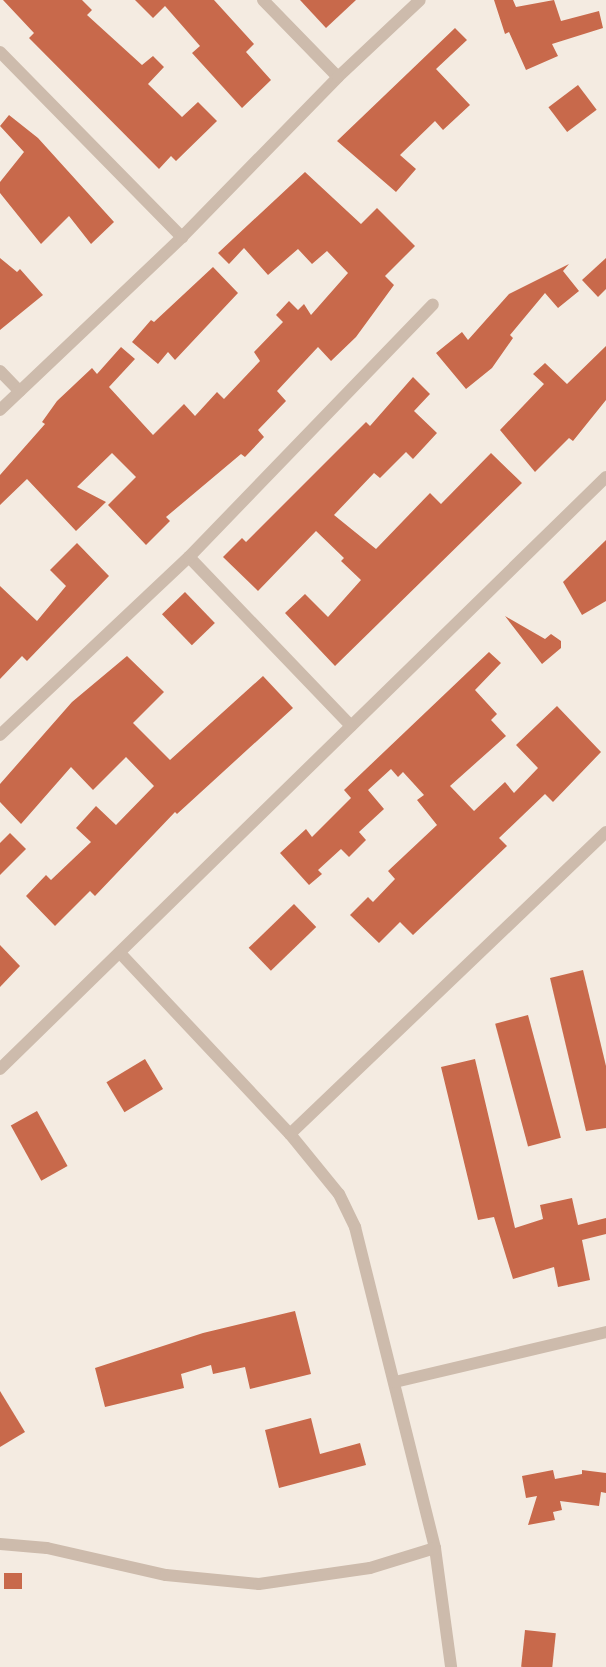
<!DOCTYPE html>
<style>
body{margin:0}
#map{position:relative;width:606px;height:1667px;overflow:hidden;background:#f4ebe1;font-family:Lato,sans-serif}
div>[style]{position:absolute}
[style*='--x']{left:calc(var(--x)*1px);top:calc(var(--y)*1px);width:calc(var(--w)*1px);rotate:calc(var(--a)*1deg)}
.building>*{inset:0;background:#c8694b;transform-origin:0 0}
.minor>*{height:12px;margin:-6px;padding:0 6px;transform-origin:6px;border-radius:6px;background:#cdbbac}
span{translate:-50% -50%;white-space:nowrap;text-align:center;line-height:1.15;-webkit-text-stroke:5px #fbf5ee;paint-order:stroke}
</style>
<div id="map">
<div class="building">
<i style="clip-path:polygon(3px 0,82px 0,92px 10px,87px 15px,142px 65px,153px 56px,164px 67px,148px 84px,182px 117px,198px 102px,217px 121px,176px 161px,171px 156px,159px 169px,29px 38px,34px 33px)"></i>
<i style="clip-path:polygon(135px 0,214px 0,254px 44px,246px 52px,271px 80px,242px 108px,192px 53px,200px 46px,165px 6px,153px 18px)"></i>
<i style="clip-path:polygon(300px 0,356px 0,326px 28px)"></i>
<i style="clip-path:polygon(494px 0,513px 0,516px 7px,554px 0,561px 21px,599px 11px,603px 28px,552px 44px,558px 56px,526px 70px,509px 32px,505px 34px)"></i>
<i style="clip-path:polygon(455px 28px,467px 40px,436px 69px,470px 105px,443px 130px,435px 121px,400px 155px,416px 169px,396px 192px,337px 141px)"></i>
<i style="left:578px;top:85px;width:31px;height:37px;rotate:53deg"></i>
<i style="clip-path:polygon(9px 115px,38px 138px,114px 222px,91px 244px,69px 216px,41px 244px,0 193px,0 182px,24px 152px,0 126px)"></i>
<i style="clip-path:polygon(305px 172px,361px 224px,377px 208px,415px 246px,385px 276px,394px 285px,356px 337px,331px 361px,318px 347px,277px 391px,286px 401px,258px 430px,264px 437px,245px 457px,241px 454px,166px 517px,170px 521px,146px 545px,108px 505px,136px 477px,112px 453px,77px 487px,106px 502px,76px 531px,27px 479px,0 505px,0 475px,45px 424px,42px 422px,57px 401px,92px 368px,97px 374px,121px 347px,135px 359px,109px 387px,153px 435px,184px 404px,195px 416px,217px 392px,224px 399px,260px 361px,254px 352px,283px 322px,276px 315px,289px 301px,298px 310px,304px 304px,311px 315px,348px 273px,327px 251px,312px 264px,298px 249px,268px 275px,244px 248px,229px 264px,218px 253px)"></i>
<i style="clip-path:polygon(0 258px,17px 272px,20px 269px,43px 295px,0 330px)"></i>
<i style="clip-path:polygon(606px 258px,606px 289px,598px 297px,582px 280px)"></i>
<i style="clip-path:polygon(569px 264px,563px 271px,579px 291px,558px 308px,545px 293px,510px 335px,513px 338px,492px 368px,466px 389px,436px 353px,462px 332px,468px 340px,509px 294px)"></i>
<i style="clip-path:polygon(213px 267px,238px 293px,175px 360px,168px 352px,158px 364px,132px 342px,151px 320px,154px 322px)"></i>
<i style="clip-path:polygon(606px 346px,606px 400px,573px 441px,569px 438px,535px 472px,500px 430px,544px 384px,533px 374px,545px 363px,567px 384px)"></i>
<i style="clip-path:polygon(413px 377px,430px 394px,414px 411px,437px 433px,413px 459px,406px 452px,380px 478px,374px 473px,334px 515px,376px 549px,430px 493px,441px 504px,491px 453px,522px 483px,335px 666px,285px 613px,305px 594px,328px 617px,361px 580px,341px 561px,344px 558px,316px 531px,258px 591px,223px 557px,242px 538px,246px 542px,366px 422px,370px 426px)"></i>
<i style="clip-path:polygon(606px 540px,606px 601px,582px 615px,563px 582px)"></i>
<i style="clip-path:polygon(77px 543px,109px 576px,27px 661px,22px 656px,0 679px,0 586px,37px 621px,66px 586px,50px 570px)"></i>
<i style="left:185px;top:592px;width:43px;height:32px;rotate:46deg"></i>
<i style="clip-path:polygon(505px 616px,545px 639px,551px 634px,561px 641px,561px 648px,542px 664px)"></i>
<i style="clip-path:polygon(489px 652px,501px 663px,475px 690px,497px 714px,491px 720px,506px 736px,450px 786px,474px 811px,505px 782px,514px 793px,538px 768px,516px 745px,557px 706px,601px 752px,553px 802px,545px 794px,499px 838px,507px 846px,413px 935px,400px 922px,379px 943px,350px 915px,368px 897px,373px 902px,395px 879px,388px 871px,437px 825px,417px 800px,424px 795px,403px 772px,398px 777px,391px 769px,368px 790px,384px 809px,359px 832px,366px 840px,349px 857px,341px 849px,318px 870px,322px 874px,309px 885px,280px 853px,306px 829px,312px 837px,351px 798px,344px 790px)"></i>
<i style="clip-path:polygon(127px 656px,164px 692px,133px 723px,170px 760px,263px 676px,293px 708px,177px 814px,175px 812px,95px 896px,90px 891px,55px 926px,26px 896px,46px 875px,51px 880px,91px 842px,76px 828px,96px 806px,116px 825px,154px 786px,126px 757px,93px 790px,71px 767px,21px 824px,0 802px,0 784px,72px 702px)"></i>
<i style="clip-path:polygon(10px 833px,26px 849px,0 875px,0 843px)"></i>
<i style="left:294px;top:904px;width:32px;height:63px;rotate:46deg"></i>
<i style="clip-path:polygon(0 945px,20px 966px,0 987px)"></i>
<i style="clip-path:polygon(583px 970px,606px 1066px,606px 1128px,586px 1131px,550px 978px)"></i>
<i style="left:528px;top:1015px;width:127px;height:34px;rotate:75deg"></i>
<i style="left:145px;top:1059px;width:35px;height:45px;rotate:59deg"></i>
<i style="clip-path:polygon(475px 1059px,515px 1228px,543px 1219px,540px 1205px,572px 1198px,578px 1225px,606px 1218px,606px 1234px,582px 1240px,590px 1280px,558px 1287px,554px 1267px,513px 1279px,494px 1217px,478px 1220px,441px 1067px)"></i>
<i style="left:37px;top:1111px;width:63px;height:30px;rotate:61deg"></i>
<i style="clip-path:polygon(295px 1311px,311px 1374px,250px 1389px,245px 1367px,213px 1374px,211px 1365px,181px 1374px,184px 1388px,105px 1407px,95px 1368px,203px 1333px)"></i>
<i style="clip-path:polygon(0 1391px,25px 1432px,0 1447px)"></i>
<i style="clip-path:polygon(311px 1418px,320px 1454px,360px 1443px,366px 1465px,279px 1488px,265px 1430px)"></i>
<i style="clip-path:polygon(553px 1470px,555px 1479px,582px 1474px,582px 1470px,606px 1473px,606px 1493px,601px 1492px,599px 1506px,560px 1501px,562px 1510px,553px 1512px,555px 1520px,528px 1525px,537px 1496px,526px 1498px,522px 1476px)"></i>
<i style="left:4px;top:1573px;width:18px;height:16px"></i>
<i style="left:525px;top:1630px;width:31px;height:37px;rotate:6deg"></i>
</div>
<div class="minor">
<i style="--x:263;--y:0;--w:107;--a:45.8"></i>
<i style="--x:0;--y:52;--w:260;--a:45.5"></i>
<i style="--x:0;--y:371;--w:28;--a:46"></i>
<i style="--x:0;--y:410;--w:251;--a:-43.5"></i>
<i style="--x:182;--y:237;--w:223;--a:-45.7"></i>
<i style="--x:338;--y:77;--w:112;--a:-43.2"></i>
<i style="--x:189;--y:557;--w:234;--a:46.2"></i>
<i style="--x:0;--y:735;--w:260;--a:-43.3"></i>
<i style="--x:189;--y:557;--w:351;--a:-46"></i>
<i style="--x:120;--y:953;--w:248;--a:46.8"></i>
<i style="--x:290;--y:1134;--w:77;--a:50.8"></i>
<i style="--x:339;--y:1194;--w:37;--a:64"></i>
<i style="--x:355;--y:1227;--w:331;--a:76"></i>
<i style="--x:435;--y:1548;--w:120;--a:82.3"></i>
<i style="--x:0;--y:1069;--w:847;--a:-44.33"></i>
<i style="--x:290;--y:1134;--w:437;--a:-43.7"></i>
<i style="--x:395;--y:1382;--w:217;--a:-13.3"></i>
<i style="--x:0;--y:1544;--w:47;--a:4.9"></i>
<i style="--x:47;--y:1548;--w:122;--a:12.8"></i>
<i style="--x:166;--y:1575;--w:93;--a:5.5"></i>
<i style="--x:259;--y:1584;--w:112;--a:-8.2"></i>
<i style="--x:370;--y:1568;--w:68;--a:-17.1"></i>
</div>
</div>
